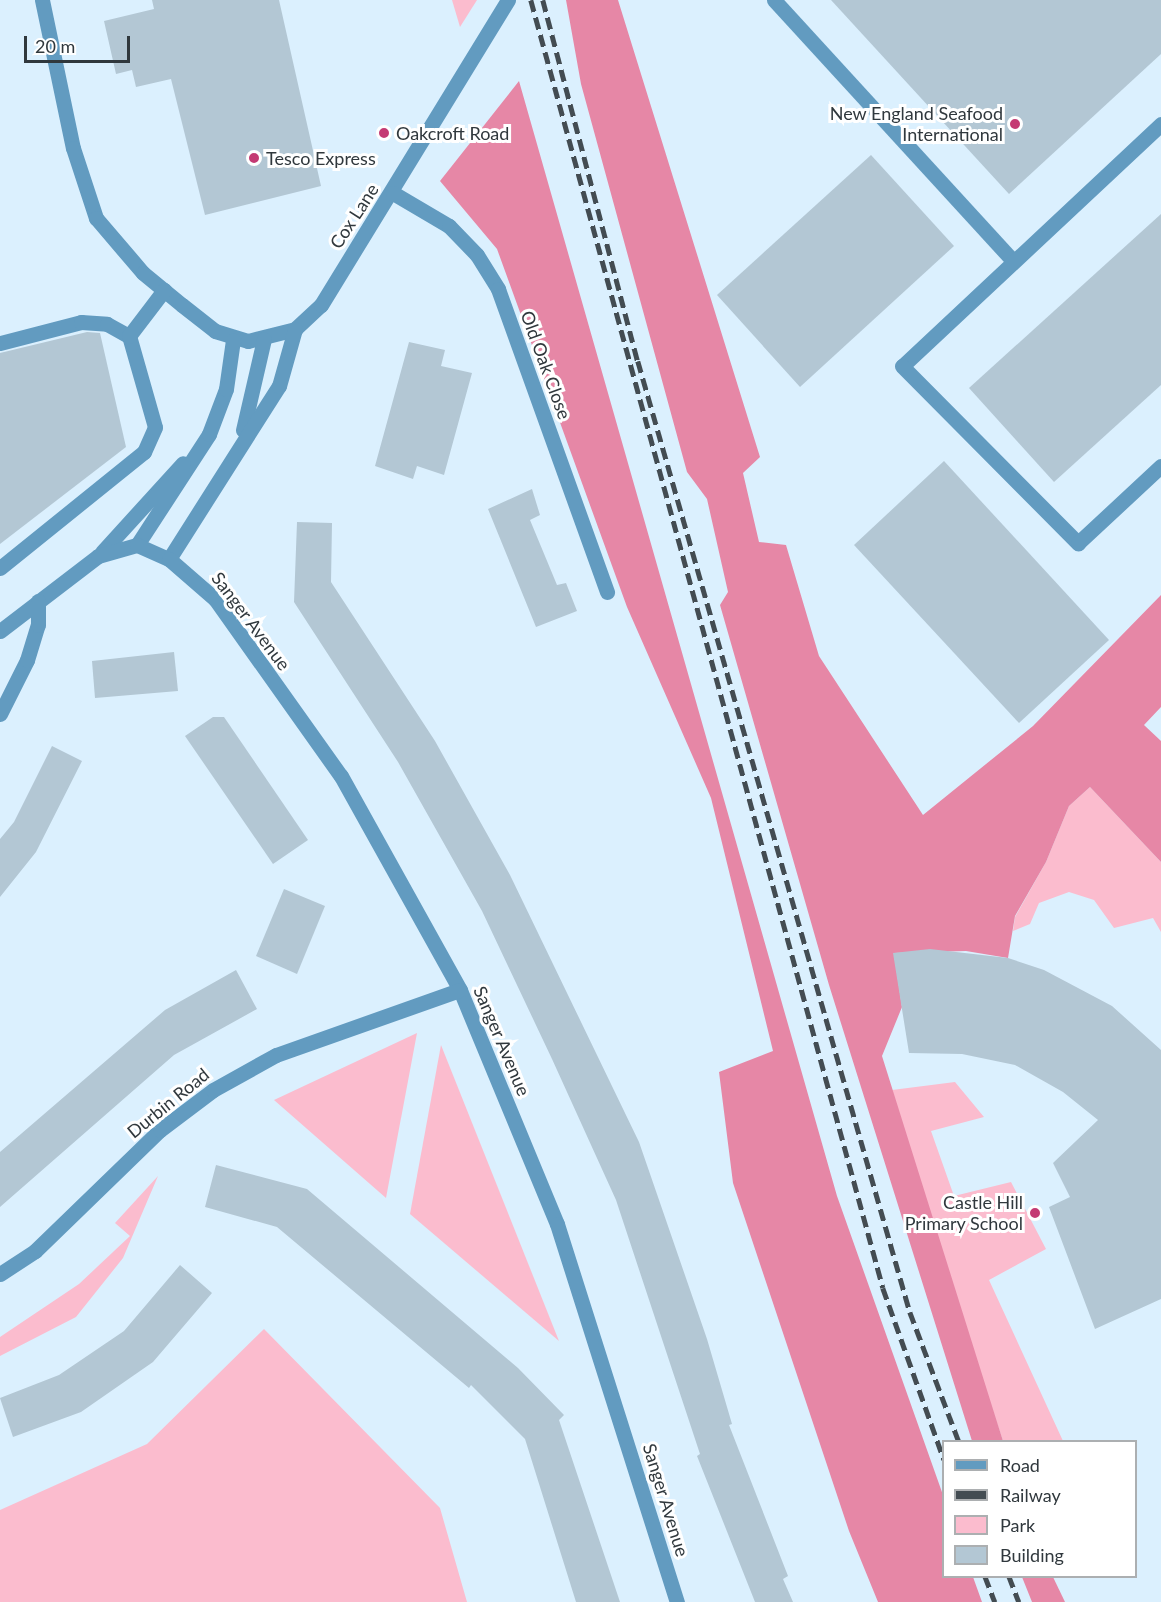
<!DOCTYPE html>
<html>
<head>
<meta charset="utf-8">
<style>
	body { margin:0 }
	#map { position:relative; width:1161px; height:1602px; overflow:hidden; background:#dbf0fe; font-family:Lato,sans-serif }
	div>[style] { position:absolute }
	.green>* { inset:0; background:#fbbcce }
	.forest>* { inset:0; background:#e687a6 }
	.building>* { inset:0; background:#b3c7d4 }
	.minor>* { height:15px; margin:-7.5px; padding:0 7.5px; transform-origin:7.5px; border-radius:7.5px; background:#629bc0 }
	.rail>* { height:4.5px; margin-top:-2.25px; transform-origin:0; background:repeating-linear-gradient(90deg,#434c52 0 12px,transparent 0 18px) }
	.dots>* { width:16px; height:16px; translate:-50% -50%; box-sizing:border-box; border:3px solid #fff; border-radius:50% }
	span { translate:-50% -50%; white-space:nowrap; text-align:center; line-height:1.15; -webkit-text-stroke:6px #fff; paint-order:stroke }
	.poi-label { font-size:18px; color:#30383d }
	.right { translate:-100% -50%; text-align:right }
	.left { translate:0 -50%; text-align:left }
	.street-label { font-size:18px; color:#30383d }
	.legend { position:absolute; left:942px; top:1440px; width:195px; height:138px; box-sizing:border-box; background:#fff; border:2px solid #acafb1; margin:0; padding:8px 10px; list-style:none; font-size:18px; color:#30383d }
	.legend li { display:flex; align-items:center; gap:12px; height:30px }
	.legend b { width:30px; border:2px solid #acafb1 }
	.scale { position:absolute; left:24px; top:36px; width:106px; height:27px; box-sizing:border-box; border:3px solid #30383d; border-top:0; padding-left:8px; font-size:18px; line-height:21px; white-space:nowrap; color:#30383d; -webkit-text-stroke:4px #fff; paint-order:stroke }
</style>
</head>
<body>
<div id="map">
	<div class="green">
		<div style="clip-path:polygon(452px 0,477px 0,460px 27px)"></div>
		<div style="clip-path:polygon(1090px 787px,1161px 862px,1161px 932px,1153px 918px,1114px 928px,1094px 900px,1069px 892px,1039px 903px,1030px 924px,1013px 931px,1015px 917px,1046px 862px,1069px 806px)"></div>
		<div style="clip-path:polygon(417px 1033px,386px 1198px,274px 1100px)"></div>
		<div style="clip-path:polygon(441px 1045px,559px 1341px,410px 1214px)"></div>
		<div style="clip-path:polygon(955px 1082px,984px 1117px,931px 1131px,954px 1196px,1011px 1182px,1046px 1249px,989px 1280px,1063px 1441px,1003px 1441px,945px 1268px,892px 1090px)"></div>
		<div style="clip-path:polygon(158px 1176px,123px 1258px,76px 1317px,0 1356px,0 1337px,79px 1284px,130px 1236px,115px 1223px)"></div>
		<div style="clip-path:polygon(264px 1329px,440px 1508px,467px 1602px,0 1602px,0 1510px,147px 1444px)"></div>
	</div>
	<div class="forest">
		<div style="clip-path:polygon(566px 0,618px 0,760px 457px,743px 473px,759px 542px,786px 545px,819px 656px,923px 815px,1033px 726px,1161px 595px,1161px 707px,1144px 725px,1161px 741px,1161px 862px,1090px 787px,1069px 806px,1046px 862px,1015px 916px,1008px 958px,966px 951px,894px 953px,902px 1007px,882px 1056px,1003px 1441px,972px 1441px,829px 985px,720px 605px,728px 592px,707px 499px,687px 472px,581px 84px)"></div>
		<div style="clip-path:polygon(519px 81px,837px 1196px,943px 1495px,944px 1576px,973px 1577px,982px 1602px,878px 1602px,849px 1531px,733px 1183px,719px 1072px,773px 1051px,711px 798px,627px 607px,497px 249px,440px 181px)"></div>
		<div style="clip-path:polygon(1022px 1577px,1053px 1577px,1065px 1602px,1032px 1602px)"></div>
	</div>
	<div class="building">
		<div style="clip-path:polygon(152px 0,279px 0,321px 186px,205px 215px,171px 79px,136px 87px,132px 70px,116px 74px,104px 21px,154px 9px)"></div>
		<div style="clip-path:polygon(831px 0,1161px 0,1161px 54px,1009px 194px)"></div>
		<div style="clip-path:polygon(871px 155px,954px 246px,800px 387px,717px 295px)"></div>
		<div style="clip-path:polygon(1161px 214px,1161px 385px,1054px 482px,969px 388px)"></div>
		<div style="clip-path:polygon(87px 332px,100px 333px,126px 447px,0 544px,0 353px)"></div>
		<div style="clip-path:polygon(409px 342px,445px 350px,441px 366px,472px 373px,444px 475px,417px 466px,413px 479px,375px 466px)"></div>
		<div style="clip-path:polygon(944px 461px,1109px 640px,1019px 723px,854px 545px)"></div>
		<div style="clip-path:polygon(532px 489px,540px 515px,530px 520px,557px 585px,566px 583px,577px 611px,536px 627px,488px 509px)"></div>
		<div style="clip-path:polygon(297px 522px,332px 523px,331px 582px,435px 741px,510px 875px,639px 1142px,707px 1339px,732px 1424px,729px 1425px,788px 1576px,783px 1579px,793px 1602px,755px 1602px,697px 1456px,700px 1454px,616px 1200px,552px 1059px,482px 911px,398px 762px,294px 602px)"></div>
		<div style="clip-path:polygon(174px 652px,178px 691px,95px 698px,92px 661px)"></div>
		<div style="clip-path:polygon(213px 717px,224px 717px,308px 840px,273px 864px,185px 736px)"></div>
		<div style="clip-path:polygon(52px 746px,82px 761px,36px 852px,0 897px,0 839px,14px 822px)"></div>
		<div style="clip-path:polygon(284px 889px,325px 906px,297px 974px,256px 956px)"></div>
		<div style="clip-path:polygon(930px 949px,1008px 958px,1044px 970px,1112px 1006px,1161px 1050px,1161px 1299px,1095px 1329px,1049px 1207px,1070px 1197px,1053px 1163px,1098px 1120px,1063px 1092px,1015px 1065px,962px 1054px,909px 1053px,893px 953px)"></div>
		<div style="clip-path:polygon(236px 970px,257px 1009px,174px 1055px,0 1207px,0 1152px,165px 1010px)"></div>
		<div style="clip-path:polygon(216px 1165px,307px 1189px,518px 1368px,564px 1415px,559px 1420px,620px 1602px,576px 1602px,525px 1439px,471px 1385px,469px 1388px,277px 1227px,205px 1207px)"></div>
		<div style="clip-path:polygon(180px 1265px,212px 1293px,153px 1362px,81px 1412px,13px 1437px,0 1398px,59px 1375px,124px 1331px)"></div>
	</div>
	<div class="minor">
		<div style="left:42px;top:0;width:151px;rotate:78.2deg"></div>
		<div style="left:73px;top:148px;width:74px;rotate:71.8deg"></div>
		<div style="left:96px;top:218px;width:72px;rotate:49.5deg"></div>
		<div style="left:143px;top:273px;width:50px;rotate:39.4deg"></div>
		<div style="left:182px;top:305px;width:42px;rotate:38.2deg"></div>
		<div style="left:215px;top:331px;width:34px;rotate:17deg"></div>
		<div style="left:248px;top:341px;width:49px;rotate:-14.3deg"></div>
		<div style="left:295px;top:329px;width:35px;rotate:-43deg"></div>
		<div style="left:321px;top:305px;width:358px;rotate:-58.5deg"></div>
		<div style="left:774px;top:0;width:352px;rotate:47.5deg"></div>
		<div style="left:1161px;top:124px;width:354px;rotate:136.9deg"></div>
		<div style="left:902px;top:366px;width:250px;rotate:45.2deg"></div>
		<div style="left:1078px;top:543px;width:113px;rotate:-42.9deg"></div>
		<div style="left:393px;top:193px;width:65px;rotate:30.5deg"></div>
		<div style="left:449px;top:226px;width:40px;rotate:46deg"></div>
		<div style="left:477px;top:255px;width:40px;rotate:58deg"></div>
		<div style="left:498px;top:289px;width:322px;rotate:70.2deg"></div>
		<div style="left:0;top:343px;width:84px;rotate:-14.5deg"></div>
		<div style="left:81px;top:322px;width:26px;rotate:4deg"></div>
		<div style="left:107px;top:324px;width:25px;rotate:29deg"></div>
		<div style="left:243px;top:430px;width:93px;rotate:-77deg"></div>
		<div style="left:137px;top:545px;width:132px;rotate:-57deg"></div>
		<div style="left:209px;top:434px;width:48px;rotate:-69.3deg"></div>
		<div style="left:226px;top:389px;width:49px;rotate:-81.9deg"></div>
		<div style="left:102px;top:552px;width:120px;rotate:-47.7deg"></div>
		<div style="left:169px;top:559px;width:205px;rotate:-57.6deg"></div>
		<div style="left:279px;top:386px;width:59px;rotate:-74.3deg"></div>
		<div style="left:0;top:568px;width:185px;rotate:-38.9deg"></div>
		<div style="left:144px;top:452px;width:27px;rotate:-66deg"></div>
		<div style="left:155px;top:427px;width:95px;rotate:-105.9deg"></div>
		<div style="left:129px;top:336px;width:58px;rotate:-52.7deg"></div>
		<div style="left:0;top:631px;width:123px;rotate:-37.4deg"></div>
		<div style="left:98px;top:556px;width:41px;rotate:-15.8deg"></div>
		<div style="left:137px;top:545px;width:35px;rotate:24deg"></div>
		<div style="left:169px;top:559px;width:61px;rotate:41deg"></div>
		<div style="left:215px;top:599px;width:217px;rotate:54.6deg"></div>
		<div style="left:341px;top:776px;width:245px;rotate:60.9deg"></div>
		<div style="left:460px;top:990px;width:253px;rotate:67.5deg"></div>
		<div style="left:557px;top:1224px;width:397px;rotate:72.4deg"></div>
		<div style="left:0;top:714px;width:60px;rotate:-63.4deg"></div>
		<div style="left:27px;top:660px;width:37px;rotate:-73deg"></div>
		<div style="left:38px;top:625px;width:24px;rotate:-90deg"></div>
		<div style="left:0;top:1274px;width:42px;rotate:-33.3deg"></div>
		<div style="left:35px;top:1251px;width:174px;rotate:-44.1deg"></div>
		<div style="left:160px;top:1130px;width:66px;rotate:-37deg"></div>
		<div style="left:213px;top:1090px;width:72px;rotate:-29.1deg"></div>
		<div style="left:276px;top:1055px;width:195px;rotate:-19.5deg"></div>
	</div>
	<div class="rail">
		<div style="left:531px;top:0;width:1335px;rotate:74.71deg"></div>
		<div style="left:883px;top:1288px;width:182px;rotate:70.4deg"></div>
		<div style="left:543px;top:0;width:373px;rotate:75.3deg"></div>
		<div style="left:638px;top:361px;width:989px;rotate:74.04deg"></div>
		<div style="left:910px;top:1312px;width:139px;rotate:69.3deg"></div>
		<div style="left:985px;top:1576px;width:28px;rotate:69deg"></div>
		<div style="left:1009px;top:1576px;width:28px;rotate:69deg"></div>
	</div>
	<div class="dots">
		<div style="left:1015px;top:124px;background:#c43a73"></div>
		<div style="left:384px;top:133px;background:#c43a73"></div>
		<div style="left:254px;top:158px;background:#c43a73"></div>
		<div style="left:1035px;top:1213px;background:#c43a73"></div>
	</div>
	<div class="poi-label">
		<span class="right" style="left:1003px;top:124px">New England Seafood<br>International</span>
		<span class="left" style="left:396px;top:133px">Oakcroft Road</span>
		<span class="left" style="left:266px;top:158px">Tesco Express</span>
		<span class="right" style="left:1023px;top:1213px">Castle Hill<br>Primary School</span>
	</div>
	<div class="street-label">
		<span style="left:354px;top:216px;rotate:-57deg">Cox Lane</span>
		<span style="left:546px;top:365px;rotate:70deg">Old Oak Close</span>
		<span style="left:251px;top:621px;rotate:53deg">Sanger Avenue</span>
		<span style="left:502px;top:1041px;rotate:67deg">Sanger Avenue</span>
		<span style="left:168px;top:1103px;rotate:-39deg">Durbin Road</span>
		<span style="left:666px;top:1500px;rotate:73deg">Sanger Avenue</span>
	</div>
	<ul class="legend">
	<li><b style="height:8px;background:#629bc0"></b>Road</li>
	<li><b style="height:8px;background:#434c52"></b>Railway</li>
	<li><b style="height:16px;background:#fbbcce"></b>Park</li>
	<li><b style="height:16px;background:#b3c7d4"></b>Building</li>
	</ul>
	<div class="scale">20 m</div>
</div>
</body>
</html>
